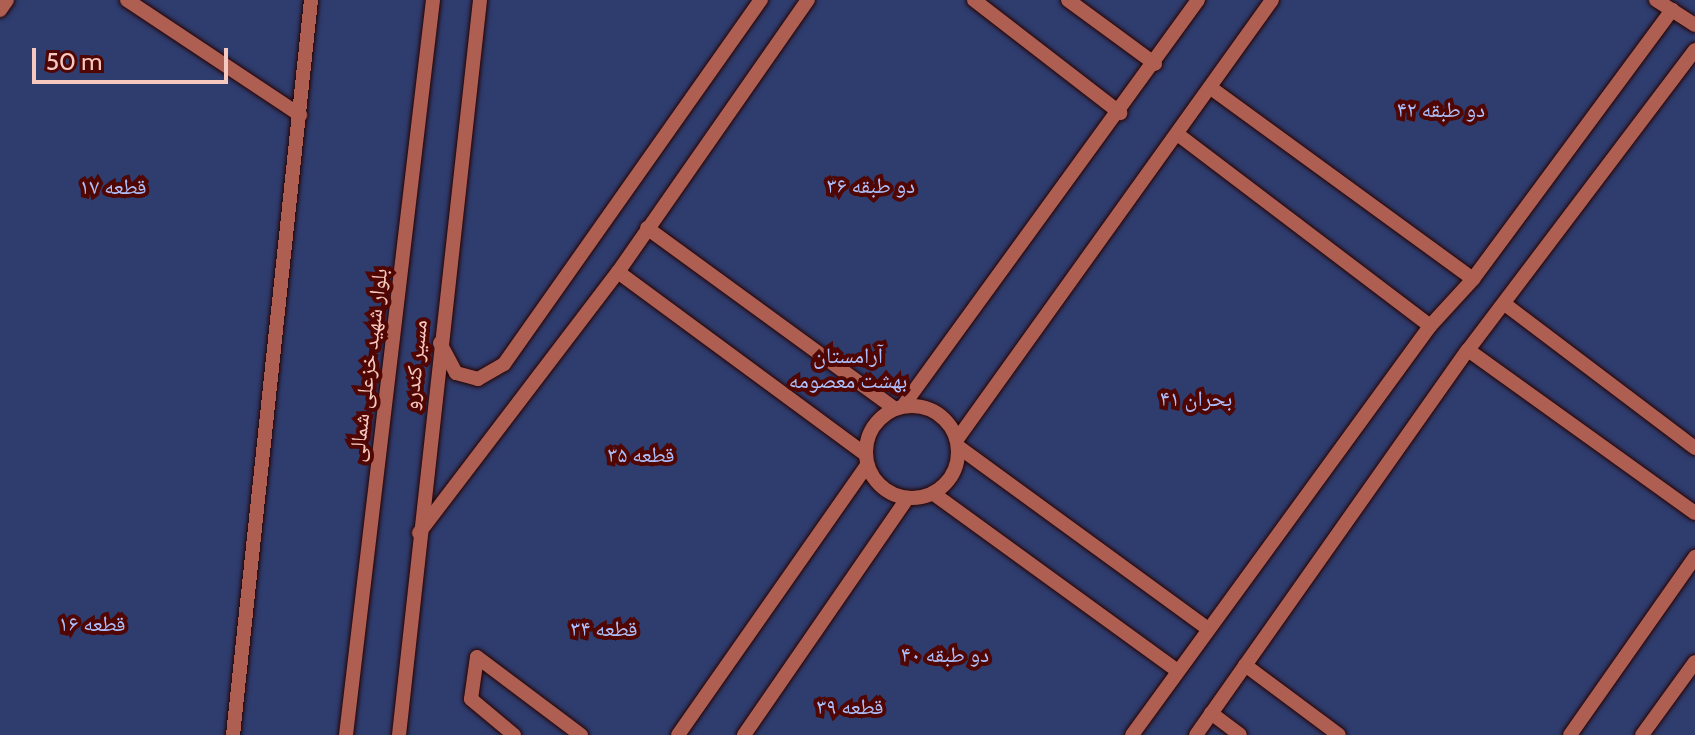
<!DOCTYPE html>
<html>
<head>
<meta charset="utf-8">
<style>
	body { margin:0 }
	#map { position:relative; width:1695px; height:735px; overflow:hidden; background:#500602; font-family:Cabin,"Noto Naskh Arabic",sans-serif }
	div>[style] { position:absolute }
	.green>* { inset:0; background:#2e3c6e }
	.roads { filter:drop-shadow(0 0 2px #260301) drop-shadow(0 0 2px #260301) }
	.service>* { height:14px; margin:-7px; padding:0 7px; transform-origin:7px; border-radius:7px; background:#ae5f52 }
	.service>.ring { margin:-7px; padding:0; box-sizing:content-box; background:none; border:14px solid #ae5f52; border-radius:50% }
	span { translate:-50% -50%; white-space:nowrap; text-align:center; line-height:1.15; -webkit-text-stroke:8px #500602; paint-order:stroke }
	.park-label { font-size:22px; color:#adc0fd }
	.street-label { font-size:22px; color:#f6c9c0 }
	.scale { position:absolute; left:32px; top:48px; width:196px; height:36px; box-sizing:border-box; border:4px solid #f6c9c0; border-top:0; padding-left:10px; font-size:24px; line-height:28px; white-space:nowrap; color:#f6c9c0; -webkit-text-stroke:6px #500602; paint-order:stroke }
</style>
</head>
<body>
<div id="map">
	<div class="green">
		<div style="clip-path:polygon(0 0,1695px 0,1695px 735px,0 735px)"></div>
	</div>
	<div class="roads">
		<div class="service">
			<div style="left:127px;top:0;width:208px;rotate:33.6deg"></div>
			<div style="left:974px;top:0;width:185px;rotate:37.7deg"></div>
			<div style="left:1068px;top:0;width:108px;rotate:36.3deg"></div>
			<div style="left:1656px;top:0;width:46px;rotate:32.7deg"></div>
			<div style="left:0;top:10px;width:12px;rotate:-55deg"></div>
			<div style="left:1211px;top:88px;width:324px;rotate:36.1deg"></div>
			<div style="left:1180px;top:136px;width:314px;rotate:37.2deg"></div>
			<div style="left:647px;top:228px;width:307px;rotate:36.1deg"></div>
			<div style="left:618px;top:272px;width:307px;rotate:36.4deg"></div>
			<div style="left:1506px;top:305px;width:237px;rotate:37.1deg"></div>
			<div style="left:440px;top:343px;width:34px;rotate:62deg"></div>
			<div style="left:456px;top:373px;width:23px;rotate:15deg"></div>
			<div style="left:478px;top:379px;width:30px;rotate:-30deg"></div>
			<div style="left:504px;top:364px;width:446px;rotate:-54.8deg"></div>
			<div style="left:1468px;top:350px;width:279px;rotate:35.7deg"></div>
			<div class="ring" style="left:866px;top:406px;width:78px;height:78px"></div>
			<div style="left:903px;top:406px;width:502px;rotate:-54deg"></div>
			<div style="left:958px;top:438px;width:539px;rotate:-54.36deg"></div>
			<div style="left:960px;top:448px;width:307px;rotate:36.1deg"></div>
			<div style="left:934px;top:494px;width:301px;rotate:36deg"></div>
			<div style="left:419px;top:533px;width:328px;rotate:-52.7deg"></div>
			<div style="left:618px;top:272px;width:332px;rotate:-55.1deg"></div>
			<div style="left:1245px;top:665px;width:117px;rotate:36.7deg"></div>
			<div style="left:1211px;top:713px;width:36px;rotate:37deg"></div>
			<div style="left:233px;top:735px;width:739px;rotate:-83.94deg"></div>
			<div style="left:346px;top:735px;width:740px;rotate:-83.25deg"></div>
			<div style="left:399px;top:735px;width:739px;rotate:-83.71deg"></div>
			<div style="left:514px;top:735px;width:56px;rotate:-140.1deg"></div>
			<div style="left:471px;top:699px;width:42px;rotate:-81.9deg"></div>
			<div style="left:477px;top:657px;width:130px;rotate:36.9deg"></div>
			<div style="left:678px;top:735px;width:330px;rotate:-55deg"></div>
			<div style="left:744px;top:735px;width:287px;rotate:-55.4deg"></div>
			<div style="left:1132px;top:735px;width:506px;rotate:-53.92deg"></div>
			<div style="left:1430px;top:326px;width:64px;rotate:-47.5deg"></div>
			<div style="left:1473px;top:279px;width:335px;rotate:-53.5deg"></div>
			<div style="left:1196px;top:735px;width:471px;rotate:-54.8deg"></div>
			<div style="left:1468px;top:350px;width:376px;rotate:-52.9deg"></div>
			<div style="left:1570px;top:735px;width:218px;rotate:-54.9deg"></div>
			<div style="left:1642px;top:735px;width:90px;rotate:-54deg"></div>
		</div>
	</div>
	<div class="park-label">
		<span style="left:1441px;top:110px">۴۲ دو طبقه</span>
		<span style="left:871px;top:186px">۳۶ دو طبقه</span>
		<span style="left:113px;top:187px">قطعه ۱۷</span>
		<span style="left:848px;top:368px">آرامستان<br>بهشت معصومه</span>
		<span style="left:1196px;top:399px">۴۱ بحران</span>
		<span style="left:641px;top:455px">قطعه ۳۵</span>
		<span style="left:92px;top:624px">قطعه ۱۶</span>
		<span style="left:604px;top:629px">قطعه ۳۴</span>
		<span style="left:945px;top:655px">۴۰ دو طبقه</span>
		<span style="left:850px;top:707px">قطعه ۳۹</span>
	</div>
	<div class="street-label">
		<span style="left:368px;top:365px;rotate:-83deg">بلوار شهید خزعلی شمالی</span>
		<span style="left:415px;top:365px;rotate:-84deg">مسیر کندرو</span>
	</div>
	<div class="scale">50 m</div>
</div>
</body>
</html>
